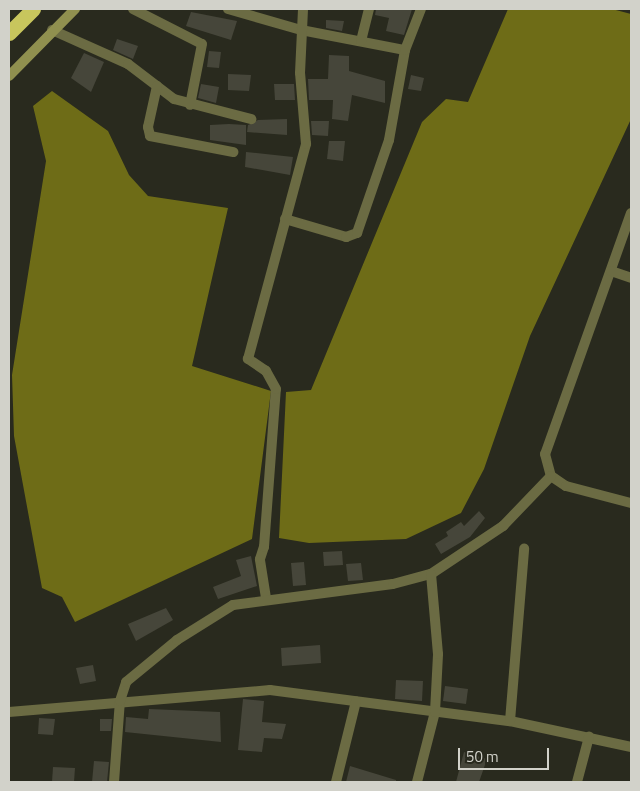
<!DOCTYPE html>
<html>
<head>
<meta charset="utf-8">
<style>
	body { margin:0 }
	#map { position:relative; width:640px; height:791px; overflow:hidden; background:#292a1e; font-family:"Titillium Web",sans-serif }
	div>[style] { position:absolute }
	.water>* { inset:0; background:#6e6c17 }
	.building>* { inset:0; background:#46463a }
	.street>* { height:10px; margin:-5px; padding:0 5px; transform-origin:5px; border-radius:5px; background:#6b6b43 }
	.secondary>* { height:10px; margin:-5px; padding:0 5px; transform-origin:5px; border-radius:5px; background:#90904f }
	.highway>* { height:15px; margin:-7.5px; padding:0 7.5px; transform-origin:7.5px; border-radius:7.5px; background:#c8c65d }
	span { translate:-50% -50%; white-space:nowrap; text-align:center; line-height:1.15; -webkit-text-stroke:5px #292a1e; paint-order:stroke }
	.frame { position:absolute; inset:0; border:10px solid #d2d2ca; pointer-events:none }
	.scale { position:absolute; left:458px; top:748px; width:91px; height:22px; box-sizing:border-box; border:2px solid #d2d2ca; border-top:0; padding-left:6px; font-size:15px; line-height:18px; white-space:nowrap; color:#d2d2ca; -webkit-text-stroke:4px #292a1e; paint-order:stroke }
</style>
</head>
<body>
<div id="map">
	<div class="water">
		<div style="clip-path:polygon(508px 9px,612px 9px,631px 14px,631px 119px,530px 336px,484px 469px,461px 513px,406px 539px,309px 543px,279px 538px,286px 392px,311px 390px,422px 122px,446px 99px,468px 102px)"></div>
		<div style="clip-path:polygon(52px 91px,108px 131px,129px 175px,148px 196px,228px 208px,192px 366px,271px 391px,252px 539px,75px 622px,62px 597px,42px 588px,14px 436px,12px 375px,46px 161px,33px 106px)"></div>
	</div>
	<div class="building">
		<div style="clip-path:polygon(376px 9px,412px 9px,404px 35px,386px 31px,389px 18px,375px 15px)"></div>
		<div style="clip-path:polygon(191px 12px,237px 21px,231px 40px,186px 26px)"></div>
		<div style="clip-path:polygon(326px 20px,344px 21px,342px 31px,326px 28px)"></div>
		<div style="clip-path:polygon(117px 39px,138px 46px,133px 59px,113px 50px)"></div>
		<div style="clip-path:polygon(209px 51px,221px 52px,219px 68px,207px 67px)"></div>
		<div style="clip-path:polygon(84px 53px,104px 62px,91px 92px,71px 78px)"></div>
		<div style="clip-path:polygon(329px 55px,349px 56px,349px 71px,385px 81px,385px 103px,352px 95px,348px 121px,332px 119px,333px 100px,309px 100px,308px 79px,328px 79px)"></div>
		<div style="clip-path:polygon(228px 74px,251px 75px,249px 91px,228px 90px)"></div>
		<div style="clip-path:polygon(411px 75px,424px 78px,421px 91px,408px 89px)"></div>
		<div style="clip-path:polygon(201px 84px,219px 87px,216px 103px,198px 98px)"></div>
		<div style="clip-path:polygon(274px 84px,294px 84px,295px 100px,275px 100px)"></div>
		<div style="clip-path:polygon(287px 119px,287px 135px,247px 132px,248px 125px,258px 120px)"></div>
		<div style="clip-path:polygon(311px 121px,329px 121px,328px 136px,312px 135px)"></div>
		<div style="clip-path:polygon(229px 124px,246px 125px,246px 145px,210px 140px,210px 125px)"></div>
		<div style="clip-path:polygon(329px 141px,345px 141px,343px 161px,327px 159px)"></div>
		<div style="clip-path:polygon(246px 152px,293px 157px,290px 175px,245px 167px)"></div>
		<div style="clip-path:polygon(479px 511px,485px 518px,470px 537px,441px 554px,435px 544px,448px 536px,446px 532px,461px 522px,464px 526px)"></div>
		<div style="clip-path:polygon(342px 551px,343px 565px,324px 566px,323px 552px)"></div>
		<div style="clip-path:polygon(251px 556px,257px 586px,218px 599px,213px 587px,241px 576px,236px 560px)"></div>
		<div style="clip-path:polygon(304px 562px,306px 585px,293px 586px,291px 563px)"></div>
		<div style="clip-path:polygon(361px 563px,363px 580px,348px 581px,346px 564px)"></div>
		<div style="clip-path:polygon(166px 608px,173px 620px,136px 641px,128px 624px)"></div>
		<div style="clip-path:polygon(320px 645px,321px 663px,282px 666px,281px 648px)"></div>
		<div style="clip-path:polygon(93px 665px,96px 681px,80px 684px,76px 668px)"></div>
		<div style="clip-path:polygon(396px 680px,423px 681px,422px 701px,395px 699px)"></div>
		<div style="clip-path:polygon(445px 686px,468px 689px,466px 704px,443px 701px)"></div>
		<div style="clip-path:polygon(243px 699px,264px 701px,262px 722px,286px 724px,282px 739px,264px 738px,262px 752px,238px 750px)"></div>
		<div style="clip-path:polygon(149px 709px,220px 712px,221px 742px,125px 732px,126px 717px,148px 719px)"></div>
		<div style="clip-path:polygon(39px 718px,55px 719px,53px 735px,38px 734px)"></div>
		<div style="clip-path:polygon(100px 719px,112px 719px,111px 731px,100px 731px)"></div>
		<div style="clip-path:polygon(464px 752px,487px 759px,479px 782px,456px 782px)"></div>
		<div style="clip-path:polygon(94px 761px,109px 762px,107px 782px,92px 782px)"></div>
		<div style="clip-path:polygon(350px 766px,396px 780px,396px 782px,346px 782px)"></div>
		<div style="clip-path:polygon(53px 767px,75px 768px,74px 782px,52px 782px)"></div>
	</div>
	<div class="street">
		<div style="left:133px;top:9px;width:77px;rotate:26.9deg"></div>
		<div style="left:202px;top:44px;width:62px;rotate:101.1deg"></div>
		<div style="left:228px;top:9px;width:76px;rotate:16deg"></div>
		<div style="left:301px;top:30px;width:106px;rotate:10.9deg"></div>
		<div style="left:52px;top:30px;width:83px;rotate:24.1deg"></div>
		<div style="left:128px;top:64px;width:58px;rotate:37.3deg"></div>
		<div style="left:174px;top:99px;width:80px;rotate:14.6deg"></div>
		<div style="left:361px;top:41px;width:33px;rotate:-76deg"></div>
		<div style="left:157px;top:86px;width:42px;rotate:102.4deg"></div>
		<div style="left:148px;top:127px;width:9px;rotate:77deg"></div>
		<div style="left:150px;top:136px;width:85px;rotate:10.9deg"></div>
		<div style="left:631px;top:213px;width:256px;rotate:109.6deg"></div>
		<div style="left:545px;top:454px;width:23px;rotate:75deg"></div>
		<div style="left:551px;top:476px;width:18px;rotate:34deg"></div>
		<div style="left:566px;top:486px;width:67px;rotate:14.7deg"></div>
		<div style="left:285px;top:219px;width:64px;rotate:16.4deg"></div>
		<div style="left:346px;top:237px;width:12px;rotate:-20deg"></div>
		<div style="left:357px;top:233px;width:98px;rotate:-71deg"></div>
		<div style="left:389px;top:140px;width:91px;rotate:-79.9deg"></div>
		<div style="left:405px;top:50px;width:44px;rotate:-68.7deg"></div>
		<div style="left:611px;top:271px;width:21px;rotate:19deg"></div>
		<div style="left:266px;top:598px;width:39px;rotate:-99deg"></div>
		<div style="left:260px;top:559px;width:13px;rotate:-72deg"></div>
		<div style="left:264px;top:547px;width:158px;rotate:-85.7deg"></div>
		<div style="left:276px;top:389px;width:21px;rotate:-119deg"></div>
		<div style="left:266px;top:371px;width:22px;rotate:-146deg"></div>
		<div style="left:248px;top:359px;width:223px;rotate:-74.9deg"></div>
		<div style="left:306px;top:144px;width:71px;rotate:-94.8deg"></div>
		<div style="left:300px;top:73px;width:64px;rotate:-87.3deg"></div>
		<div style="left:9px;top:712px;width:262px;rotate:-4.8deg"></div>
		<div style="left:270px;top:690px;width:242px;rotate:7.4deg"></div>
		<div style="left:510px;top:721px;width:124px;rotate:12.1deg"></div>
		<div style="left:510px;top:721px;width:173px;rotate:-85.3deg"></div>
		<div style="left:114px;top:782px;width:81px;rotate:-85.8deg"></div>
		<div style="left:120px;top:701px;width:20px;rotate:-72deg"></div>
		<div style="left:126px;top:682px;width:66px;rotate:-39.5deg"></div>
		<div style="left:177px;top:640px;width:66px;rotate:-32deg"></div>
		<div style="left:233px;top:605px;width:161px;rotate:-7.5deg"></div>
		<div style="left:393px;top:584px;width:39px;rotate:-15deg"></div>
		<div style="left:431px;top:574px;width:87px;rotate:-33.7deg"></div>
		<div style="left:503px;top:526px;width:69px;rotate:-46.2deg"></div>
		<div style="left:336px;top:782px;width:83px;rotate:-76.1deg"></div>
		<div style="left:417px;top:782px;width:72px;rotate:-75.6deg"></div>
		<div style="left:435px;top:712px;width:58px;rotate:-87deg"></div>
		<div style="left:438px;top:654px;width:80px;rotate:-95deg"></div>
		<div style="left:577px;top:782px;width:47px;rotate:-75.1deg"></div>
	</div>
	<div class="secondary">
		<div style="left:9px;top:76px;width:94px;rotate:-45.4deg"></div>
	</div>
	<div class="highway">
		<div style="left:9px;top:33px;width:34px;rotate:-45deg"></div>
	</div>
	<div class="frame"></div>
	<div class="scale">50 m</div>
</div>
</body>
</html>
